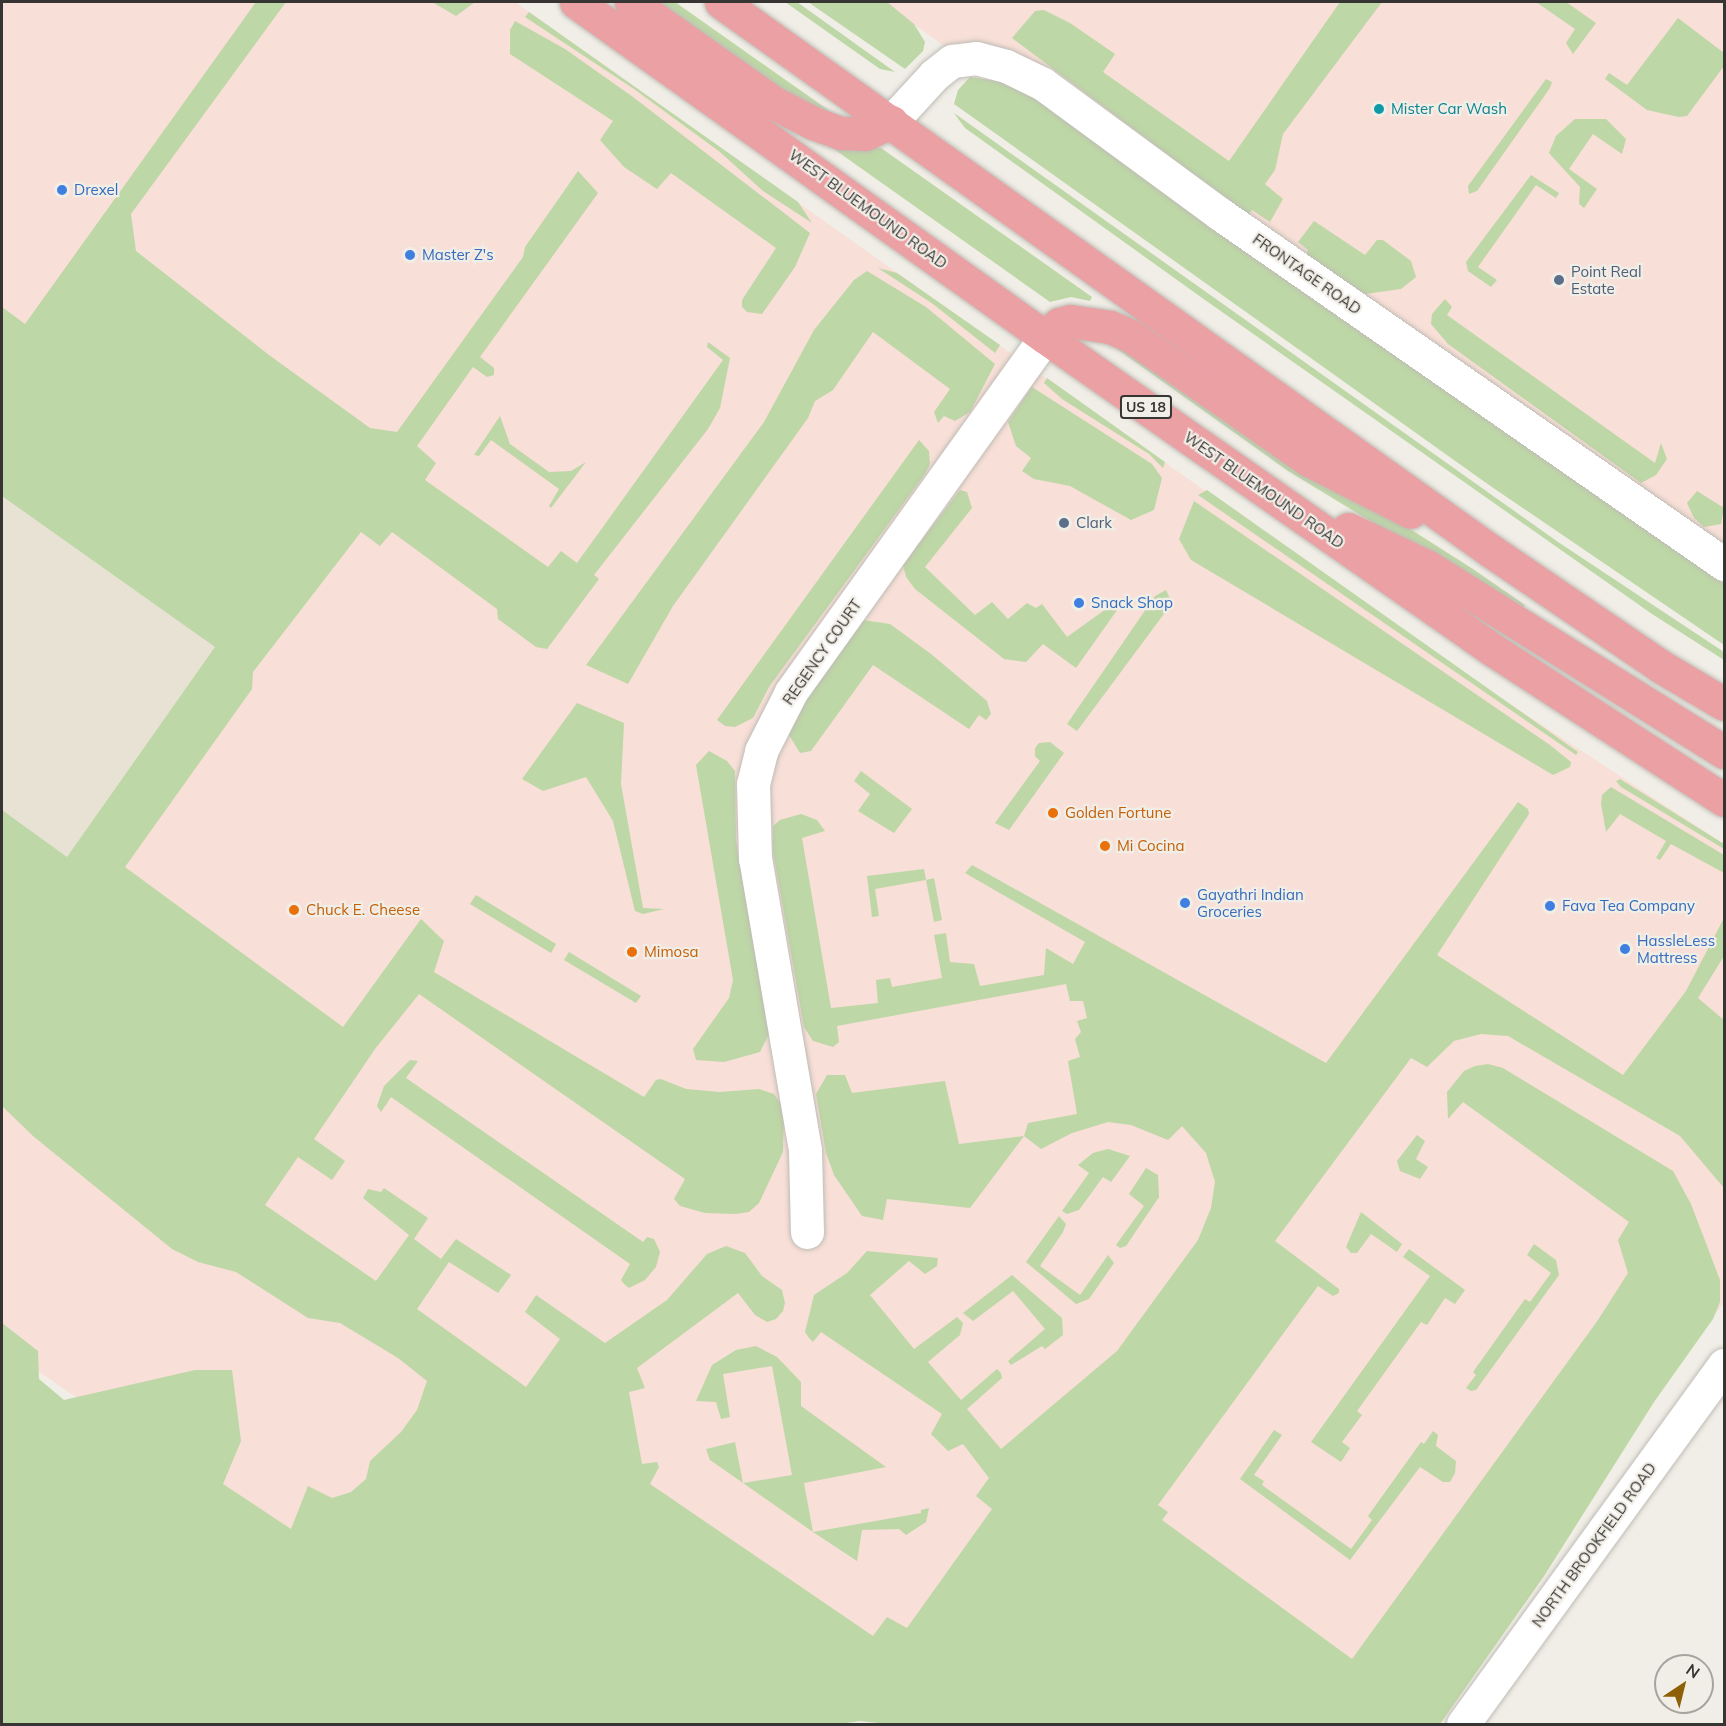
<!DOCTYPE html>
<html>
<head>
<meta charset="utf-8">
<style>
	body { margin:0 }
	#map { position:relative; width:1726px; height:1726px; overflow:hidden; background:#f1eee7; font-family:Mulish,sans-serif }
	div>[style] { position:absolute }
	.commercial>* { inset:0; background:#f8dfd7 }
	.built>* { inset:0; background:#e8e2d5 }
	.green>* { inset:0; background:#bed7a6 }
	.roads { filter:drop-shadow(0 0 2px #bebcb5) drop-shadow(0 0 2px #bebcb5) }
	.minor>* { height:33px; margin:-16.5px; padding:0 16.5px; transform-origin:16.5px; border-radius:16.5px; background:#fff }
	.major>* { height:33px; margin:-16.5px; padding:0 16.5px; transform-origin:16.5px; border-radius:16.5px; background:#eba0a3 }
	.dots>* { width:16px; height:16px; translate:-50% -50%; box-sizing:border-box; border:3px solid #f1eee7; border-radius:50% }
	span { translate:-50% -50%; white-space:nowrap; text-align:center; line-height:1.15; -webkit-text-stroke:4.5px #f1eee7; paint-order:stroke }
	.shield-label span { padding:2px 4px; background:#f1eee7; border:2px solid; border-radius:4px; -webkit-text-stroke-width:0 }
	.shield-label { font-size:14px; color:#373533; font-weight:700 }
	.culture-label { font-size:15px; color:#0d838f }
	.left { translate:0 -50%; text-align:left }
	.shop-label { font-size:15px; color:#366cbe }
	.street-label { font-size:15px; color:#373533 }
	.service-label { font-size:15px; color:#4e5e75 }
	.food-label { font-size:15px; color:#c56008 }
	.frame { position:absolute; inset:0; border:3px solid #373533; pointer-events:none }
	.north { position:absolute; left:1654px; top:1654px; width:60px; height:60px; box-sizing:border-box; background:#f1eee7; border:2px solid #a7a49f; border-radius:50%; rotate:35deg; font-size:16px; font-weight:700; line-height:24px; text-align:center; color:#373533 }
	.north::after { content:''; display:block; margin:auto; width:21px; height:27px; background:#8d5f06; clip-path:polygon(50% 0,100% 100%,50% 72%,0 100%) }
</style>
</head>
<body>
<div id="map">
	<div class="commercial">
		<div style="clip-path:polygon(2px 2px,515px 2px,1455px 668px,1724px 844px,1724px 1302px,1654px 1402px,1544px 1576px,1440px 1724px,890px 1675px,477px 1675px,2px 1346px)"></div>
		<div style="clip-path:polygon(883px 2px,1724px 2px,1724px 598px,1370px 352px)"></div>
	</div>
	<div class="built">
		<div style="clip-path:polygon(2px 419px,268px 607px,2px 1060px)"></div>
	</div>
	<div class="green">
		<div style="clip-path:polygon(256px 2px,286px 2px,131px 214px,136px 251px,269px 355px,370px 428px,397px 432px,523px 257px,525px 247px,578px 171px,598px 193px,480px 357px,494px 368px,494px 375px,487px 377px,473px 367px,417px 446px,436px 463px,425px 480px,548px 567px,561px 551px,577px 563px,723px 360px,707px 347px,708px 342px,730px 358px,720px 408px,708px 429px,594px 575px,599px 579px,547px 649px,536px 647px,498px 619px,497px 609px,392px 532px,380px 546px,361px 532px,253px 672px,252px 689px,125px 867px,343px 1027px,421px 919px,444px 941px,434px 972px,644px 1097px,656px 1080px,661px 1079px,686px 1089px,720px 1092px,759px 1089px,774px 1094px,784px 1109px,783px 1152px,759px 1203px,749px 1212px,736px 1214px,705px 1213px,680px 1206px,674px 1199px,685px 1179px,419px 994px,375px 1049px,314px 1139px,345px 1161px,332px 1180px,298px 1157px,265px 1205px,376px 1281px,409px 1235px,363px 1198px,368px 1189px,381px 1192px,384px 1188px,428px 1218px,414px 1239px,441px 1259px,456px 1239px,511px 1275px,498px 1293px,449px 1262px,417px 1309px,526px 1387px,560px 1339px,525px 1312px,536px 1295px,605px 1343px,667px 1300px,707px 1254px,726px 1246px,745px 1253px,762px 1276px,782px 1290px,785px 1303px,783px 1311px,776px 1319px,767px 1322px,755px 1315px,738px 1293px,637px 1368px,645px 1388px,629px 1392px,642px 1464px,657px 1462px,659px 1467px,650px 1484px,873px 1636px,887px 1617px,907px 1628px,992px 1509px,976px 1496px,989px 1478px,963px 1444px,948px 1451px,931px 1434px,942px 1414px,821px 1332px,813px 1342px,809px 1338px,805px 1332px,814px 1295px,847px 1273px,867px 1251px,938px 1258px,937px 1266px,925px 1274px,909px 1261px,870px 1295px,914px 1349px,957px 1317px,963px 1323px,960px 1335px,928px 1362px,961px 1400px,997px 1369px,1001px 1373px,1002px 1378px,967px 1409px,1001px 1449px,1117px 1351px,1198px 1240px,1211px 1208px,1215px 1182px,1206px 1153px,1182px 1126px,1168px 1140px,1131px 1125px,1108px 1122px,1072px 1133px,1041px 1149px,1024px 1136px,970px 1208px,887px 1199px,883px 1220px,862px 1216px,834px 1175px,826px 1153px,816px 1094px,827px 1075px,845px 1075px,852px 1093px,945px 1081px,959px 1144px,1024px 1136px,1028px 1123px,1077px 1114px,1068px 1061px,1080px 1057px,1075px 1039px,1081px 1032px,1077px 1021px,1087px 1018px,1083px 1001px,1070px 1001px,1066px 984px,837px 1026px,839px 1042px,833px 1047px,813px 1041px,804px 1027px,773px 851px,773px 826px,780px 820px,801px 814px,817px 820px,825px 831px,802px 838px,831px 1008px,878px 1003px,876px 980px,890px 978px,892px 987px,942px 978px,934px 935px,946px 933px,950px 962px,974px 964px,980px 986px,1044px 975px,1046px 948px,1073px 964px,1085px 942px,965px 873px,972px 865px,1326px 1063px,1518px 802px,1528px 809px,1529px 814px,1437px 955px,1623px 1075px,1686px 991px,1724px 918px,1724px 956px,1698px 998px,1724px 1020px,1724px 1188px,1680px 1136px,1508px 1036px,1481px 1034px,1454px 1041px,1427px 1067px,1411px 1058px,1275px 1241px,1339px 1289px,1339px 1293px,1333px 1296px,1318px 1286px,1158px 1505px,1168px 1512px,1162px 1520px,1352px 1659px,1598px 1320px,1628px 1273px,1618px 1240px,1629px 1222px,1463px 1102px,1448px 1119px,1447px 1092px,1464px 1071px,1475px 1066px,1488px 1064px,1503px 1068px,1673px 1171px,1691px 1204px,1720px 1280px,1720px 1302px,1713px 1319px,1654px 1402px,1544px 1576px,1440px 1724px,888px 1724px,860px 1721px,839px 1724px,2px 1724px,2px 1323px,38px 1351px,39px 1379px,64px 1400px,195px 1370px,232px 1370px,241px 1441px,223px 1484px,291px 1529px,308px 1486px,332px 1498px,351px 1492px,366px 1479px,370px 1461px,401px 1432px,417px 1410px,427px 1381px,398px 1358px,340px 1323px,308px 1318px,236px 1272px,198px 1262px,172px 1249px,33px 1136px,2px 1106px,2px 810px,67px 857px,215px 647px,2px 496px,2px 307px,25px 324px)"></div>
		<div style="clip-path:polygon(432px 2px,475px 2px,456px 16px)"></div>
		<div style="clip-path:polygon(650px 2px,675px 2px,834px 114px,812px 112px)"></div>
		<div style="clip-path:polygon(785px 2px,797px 2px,895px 72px,880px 69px)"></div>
		<div style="clip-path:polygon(808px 2px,887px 2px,914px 24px,925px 42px,923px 51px,905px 69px)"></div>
		<div style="clip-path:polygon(1340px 2px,1382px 2px,1283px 134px,1275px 170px,1265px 184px,1283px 199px,1270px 222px,1252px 210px,1248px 215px,1012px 38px,1035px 11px,1044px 10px,1070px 23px,1115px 54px,1103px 72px,1229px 161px)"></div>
		<div style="clip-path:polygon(1536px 2px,1566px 2px,1596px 23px,1573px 54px,1566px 43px,1575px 29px)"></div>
		<div style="clip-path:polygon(529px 12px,798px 202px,812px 223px,763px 191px,720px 152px,634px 89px,525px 17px)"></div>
		<div style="clip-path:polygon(1678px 18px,1724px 53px,1724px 66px,1687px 116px,1679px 117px,1647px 110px,1605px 79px,1609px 73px,1627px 85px)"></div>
		<div style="clip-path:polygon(515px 21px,565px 49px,633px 97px,810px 233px,795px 267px,762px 314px,747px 312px,742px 307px,742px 300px,776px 248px,671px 173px,657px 189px,624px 167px,600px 140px,613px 121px,510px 54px,510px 30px)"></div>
		<div style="clip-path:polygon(970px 77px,1009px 83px,1030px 94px,1218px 233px,1724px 584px,1724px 645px,1489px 485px,954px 104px,958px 90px)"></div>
		<div style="clip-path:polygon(1546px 79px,1552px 82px,1550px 88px,1477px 191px,1469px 194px,1468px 186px)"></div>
		<div style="clip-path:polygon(954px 113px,1558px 542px,1724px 652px,1724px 660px,1652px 614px,1205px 300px,965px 128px)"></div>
		<div style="clip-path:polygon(1575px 119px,1606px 119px,1626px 139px,1622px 154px,1593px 134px,1569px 169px,1597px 189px,1584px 208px,1579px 204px,1580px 187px,1549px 153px,1556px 136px)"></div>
		<div style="clip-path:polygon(833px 144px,881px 148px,1092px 297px,1090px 301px,1071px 297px,1050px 302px,831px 147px)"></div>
		<div style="clip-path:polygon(1531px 175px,1559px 193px,1556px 198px,1536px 185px,1478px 267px,1497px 280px,1491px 287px,1468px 271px,1466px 262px)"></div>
		<div style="clip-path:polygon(1314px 221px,1365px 255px,1377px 240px,1383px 240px,1411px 261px,1416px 277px,1401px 289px,1365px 294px,1306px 256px,1308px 250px,1298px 242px)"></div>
		<div style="clip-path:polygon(878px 268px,897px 273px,1000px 345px,995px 353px,933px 304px)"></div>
		<div style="clip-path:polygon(867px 271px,926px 307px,995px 364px,970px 412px,955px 421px,944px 416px,938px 423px,934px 412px,950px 389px,873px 332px,833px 390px,815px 401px,808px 418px,673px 606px,628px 684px,586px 665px,764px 422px,814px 330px,854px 280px)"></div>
		<div style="clip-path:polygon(1445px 299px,1452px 307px,1447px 315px,1655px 463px,1661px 443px,1667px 459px,1656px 475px,1641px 483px,1448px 344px,1431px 324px,1432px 314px)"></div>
		<div style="clip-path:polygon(1102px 333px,1473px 569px,1525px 605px,1520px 612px,1288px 471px,1099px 336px)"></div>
		<div style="clip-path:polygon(1047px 378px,1165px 462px,1163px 468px,1149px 454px,1062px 399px,1044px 383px)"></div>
		<div style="clip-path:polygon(1032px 387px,1152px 464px,1162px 478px,1154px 510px,1131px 520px,1070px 486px,1034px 479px,1022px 471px,1031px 458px,1016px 446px,1008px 422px)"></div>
		<div style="clip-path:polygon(500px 416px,510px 444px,549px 472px,571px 471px,586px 462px,551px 508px,549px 506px,559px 489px,491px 440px,479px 456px,474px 455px)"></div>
		<div style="clip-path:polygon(919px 440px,929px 451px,930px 464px,925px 474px,769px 687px,753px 718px,735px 727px,725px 726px,717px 720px)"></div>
		<div style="clip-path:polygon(960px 490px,967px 492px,972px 508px,925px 567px,975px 615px,992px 602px,1008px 619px,1027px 603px,1036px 608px,1042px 604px,1067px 637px,1117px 601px,1120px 606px,1076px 668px,1043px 644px,1026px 662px,1004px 659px,915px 589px,906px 577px,903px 565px)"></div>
		<div style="clip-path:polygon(1207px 490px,1578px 752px,1576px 755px,1198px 495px)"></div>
		<div style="clip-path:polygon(1697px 491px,1724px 508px,1721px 524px,1704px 527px,1694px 518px,1687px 503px)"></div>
		<div style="clip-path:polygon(1194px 501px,1550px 745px,1571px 762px,1570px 767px,1553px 775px,1191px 560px,1179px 539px)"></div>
		<div style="clip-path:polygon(1166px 590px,1172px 603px,1077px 731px,1067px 724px,1155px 596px)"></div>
		<div style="clip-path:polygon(863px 620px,890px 624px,931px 654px,987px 701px,991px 714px,986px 720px,979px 715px,969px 729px,873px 665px,811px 751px,800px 753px,789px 735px,790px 722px)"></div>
		<div style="clip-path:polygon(577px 703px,624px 723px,621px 784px,643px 908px,664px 909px,643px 914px,635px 911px,613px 821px,586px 777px,543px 791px,522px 779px)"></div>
		<div style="clip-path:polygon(1050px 742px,1064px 753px,1009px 830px,995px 823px,1040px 761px,1035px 756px,1035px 748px,1039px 743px)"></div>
		<div style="clip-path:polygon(709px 751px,727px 761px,735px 771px,736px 841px,769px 1034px,760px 1052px,724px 1062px,696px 1060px,693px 1049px,729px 998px,733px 980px,696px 765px)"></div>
		<div style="clip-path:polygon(861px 771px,912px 809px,894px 833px,858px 811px,870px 794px,854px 781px)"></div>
		<div style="clip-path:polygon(1620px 779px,1724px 844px,1724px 849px,1621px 787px,1616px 781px)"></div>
		<div style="clip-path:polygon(1611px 787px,1724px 855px,1724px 873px,1671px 844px,1660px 860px,1656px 858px,1666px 841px,1620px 814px,1606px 832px,1601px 804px,1602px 795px)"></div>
		<div style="clip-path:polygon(924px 869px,926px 880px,934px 878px,942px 920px,934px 922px,926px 880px,875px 889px,879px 916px,872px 917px,867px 876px)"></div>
		<div style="clip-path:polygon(476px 895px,556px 944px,551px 953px,470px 904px)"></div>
		<div style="clip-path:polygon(569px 952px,641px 996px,636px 1003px,564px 960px)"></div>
		<div style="clip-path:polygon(410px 1060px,418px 1061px,406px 1078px,643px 1242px,647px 1237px,654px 1239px,660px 1252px,656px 1267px,645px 1280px,629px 1288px,624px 1284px,621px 1280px,630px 1264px,391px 1097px,381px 1112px,377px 1106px,384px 1086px)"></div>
		<div style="clip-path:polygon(1417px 1135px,1425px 1141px,1416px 1159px,1428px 1167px,1420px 1179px,1400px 1171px,1397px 1161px)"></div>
		<div style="clip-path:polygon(1108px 1149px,1130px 1156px,1111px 1182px,1103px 1177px,1079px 1210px,1067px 1214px,1062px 1211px,1089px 1173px,1078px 1165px,1093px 1153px)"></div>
		<div style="clip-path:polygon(1146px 1168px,1158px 1175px,1159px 1197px,1126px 1246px,1120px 1248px,1116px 1245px,1144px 1206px,1129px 1194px)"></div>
		<div style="clip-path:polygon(1361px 1212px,1402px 1244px,1397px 1252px,1371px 1234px,1357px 1253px,1351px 1253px,1346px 1247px)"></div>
		<div style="clip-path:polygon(1059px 1216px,1066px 1224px,1063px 1232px,1040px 1266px,1080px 1295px,1108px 1255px,1114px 1263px,1089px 1299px,1076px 1304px,1026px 1262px)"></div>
		<div style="clip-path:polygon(1534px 1244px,1556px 1260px,1559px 1275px,1476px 1390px,1471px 1391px,1466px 1388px,1476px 1375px,1473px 1372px,1525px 1299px,1530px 1302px,1551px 1273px,1527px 1255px)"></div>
		<div style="clip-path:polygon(1409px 1249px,1465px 1290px,1455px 1304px,1445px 1298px,1427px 1325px,1421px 1322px,1357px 1411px,1362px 1415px,1342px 1442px,1350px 1448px,1341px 1462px,1311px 1442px,1430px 1276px,1403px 1257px)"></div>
		<div style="clip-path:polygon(1012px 1275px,1062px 1318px,1063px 1335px,1045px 1349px,1042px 1346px,1011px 1365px,1008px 1361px,1045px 1329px,1013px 1291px,973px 1321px,963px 1313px)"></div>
		<div style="clip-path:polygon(756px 1346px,777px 1357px,801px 1382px,801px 1406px,886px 1467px,804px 1483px,813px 1532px,921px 1513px,921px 1510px,929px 1508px,926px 1522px,906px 1535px,899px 1529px,862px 1530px,857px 1561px,813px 1532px,743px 1483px,710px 1460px,706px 1449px,735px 1442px,743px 1483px,792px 1475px,772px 1366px,723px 1374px,730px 1417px,721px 1419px,716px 1402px,696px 1401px,712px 1365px,736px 1350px)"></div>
		<div style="clip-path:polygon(1274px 1430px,1282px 1435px,1254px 1475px,1264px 1481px,1262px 1485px,1351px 1549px,1372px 1520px,1368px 1516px,1421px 1442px,1424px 1444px,1433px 1431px,1438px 1435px,1436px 1446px,1456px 1461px,1455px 1473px,1450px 1482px,1443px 1482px,1420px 1467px,1350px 1560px,1240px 1479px)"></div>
	</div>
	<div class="roads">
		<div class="minor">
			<div style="left:891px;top:122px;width:64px;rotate:-47.5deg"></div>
			<div style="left:934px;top:75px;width:23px;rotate:-38deg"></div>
			<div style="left:952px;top:61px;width:24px;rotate:-7deg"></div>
			<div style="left:976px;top:58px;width:31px;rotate:15deg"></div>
			<div style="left:1006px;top:66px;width:41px;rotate:25.9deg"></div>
			<div style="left:1043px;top:84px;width:220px;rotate:36.3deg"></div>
			<div style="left:1220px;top:214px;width:614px;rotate:34.78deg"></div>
			<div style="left:807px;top:1232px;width:82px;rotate:-91.4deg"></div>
			<div style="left:805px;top:1150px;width:295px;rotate:-99.7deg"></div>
			<div style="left:755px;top:859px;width:75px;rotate:-91.5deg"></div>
			<div style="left:753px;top:784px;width:34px;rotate:-76deg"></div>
			<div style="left:761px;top:751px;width:66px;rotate:-63deg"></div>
			<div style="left:791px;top:692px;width:437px;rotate:-54.4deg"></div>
			<div style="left:1463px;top:1724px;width:444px;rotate:-54deg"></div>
		</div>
		<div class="major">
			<div style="left:576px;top:2px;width:576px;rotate:35.54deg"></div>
			<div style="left:1045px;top:337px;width:547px;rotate:34.94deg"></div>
			<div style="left:1493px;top:650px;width:275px;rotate:33deg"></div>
			<div style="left:631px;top:2px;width:175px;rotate:35.2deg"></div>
			<div style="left:774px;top:103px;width:44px;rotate:27.1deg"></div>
			<div style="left:813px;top:123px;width:30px;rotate:20deg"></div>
			<div style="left:841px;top:133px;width:24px;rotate:2deg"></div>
			<div style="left:865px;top:134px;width:29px;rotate:-25deg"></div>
			<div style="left:721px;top:2px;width:946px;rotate:35.49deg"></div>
			<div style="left:1491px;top:551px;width:204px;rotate:34.2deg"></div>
			<div style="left:1660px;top:666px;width:74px;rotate:30.7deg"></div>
			<div style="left:1045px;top:337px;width:19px;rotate:-43deg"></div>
			<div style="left:1059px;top:324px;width:11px;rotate:-15deg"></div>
			<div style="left:1070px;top:321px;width:40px;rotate:8.5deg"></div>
			<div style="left:1110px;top:327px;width:23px;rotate:23deg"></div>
			<div style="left:1131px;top:336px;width:217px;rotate:34.9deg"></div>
			<div style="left:1309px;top:460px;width:114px;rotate:27deg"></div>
			<div style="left:1348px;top:529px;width:89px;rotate:25.4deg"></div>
			<div style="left:1428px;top:567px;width:349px;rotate:32deg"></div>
		</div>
	</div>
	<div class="dots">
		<div style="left:1379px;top:109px;background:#0f9aa8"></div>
		<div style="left:62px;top:190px;background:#3f7fe0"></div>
		<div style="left:410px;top:255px;background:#3f7fe0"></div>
		<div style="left:1559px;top:280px;background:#5c6f8a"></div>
		<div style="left:1064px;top:523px;background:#5c6f8a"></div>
		<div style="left:1079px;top:603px;background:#3f7fe0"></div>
		<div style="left:1053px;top:813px;background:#e8710a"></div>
		<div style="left:1105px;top:846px;background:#e8710a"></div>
		<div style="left:1185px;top:903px;background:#3f7fe0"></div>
		<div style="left:1550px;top:906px;background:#3f7fe0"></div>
		<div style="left:294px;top:910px;background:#e8710a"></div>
		<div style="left:1625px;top:949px;background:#3f7fe0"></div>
		<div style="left:632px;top:952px;background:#e8710a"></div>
	</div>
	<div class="shield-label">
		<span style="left:1146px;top:407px">US 18</span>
	</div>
	<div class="culture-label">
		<span class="left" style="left:1391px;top:109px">Mister Car Wash</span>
	</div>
	<div class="shop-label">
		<span class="left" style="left:74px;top:190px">Drexel</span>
		<span class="left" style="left:422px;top:255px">Master Z's</span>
		<span class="left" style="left:1091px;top:603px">Snack Shop</span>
		<span class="left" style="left:1197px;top:903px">Gayathri Indian<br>Groceries</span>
		<span class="left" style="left:1562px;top:906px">Fava Tea Company</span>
		<span class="left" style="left:1637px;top:949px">HassleLess<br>Mattress</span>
	</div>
	<div class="street-label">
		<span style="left:868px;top:209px;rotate:36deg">WEST BLUEMOUND ROAD</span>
		<span style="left:1307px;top:274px;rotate:35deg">FRONTAGE ROAD</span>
		<span style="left:1264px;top:490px;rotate:35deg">WEST BLUEMOUND ROAD</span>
		<span style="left:822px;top:652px;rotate:-55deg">REGENCY COURT</span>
		<span style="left:1594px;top:1545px;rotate:-54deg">NORTH BROOKFIELD ROAD</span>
	</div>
	<div class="service-label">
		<span class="left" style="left:1571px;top:280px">Point Real<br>Estate</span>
		<span class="left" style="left:1076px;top:523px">Clark</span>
	</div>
	<div class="food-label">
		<span class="left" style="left:1065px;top:813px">Golden Fortune</span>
		<span class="left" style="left:1117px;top:846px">Mi Cocina</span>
		<span class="left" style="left:306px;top:910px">Chuck E. Cheese</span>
		<span class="left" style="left:644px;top:952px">Mimosa</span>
	</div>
	<div class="frame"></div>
	<div class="north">N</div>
</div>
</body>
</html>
